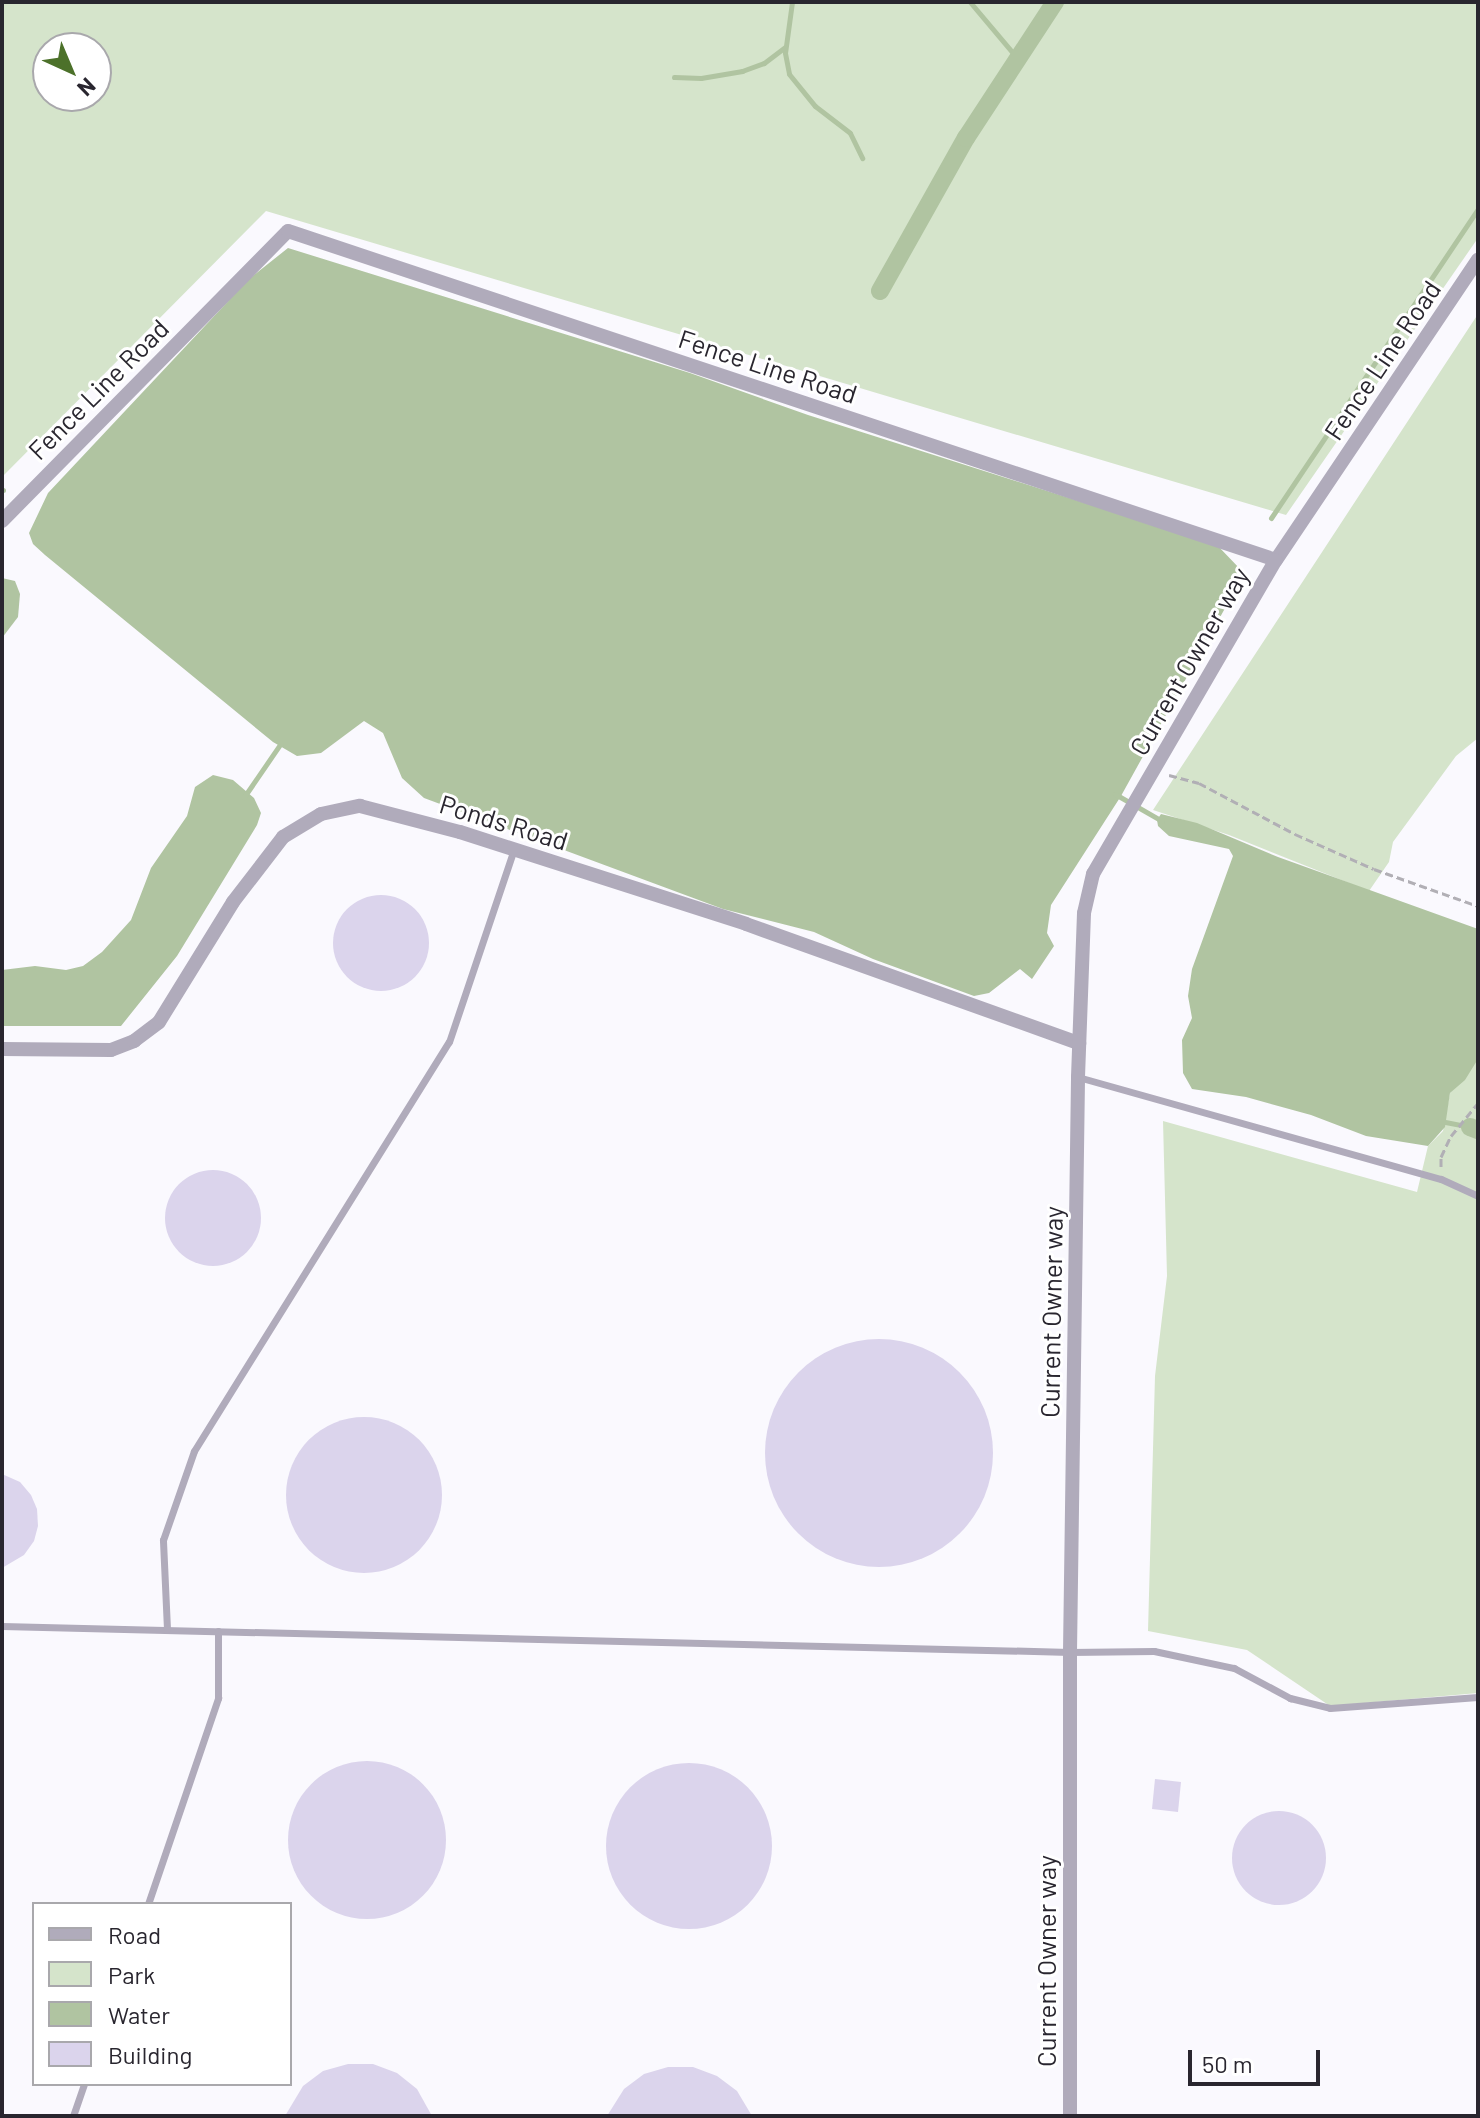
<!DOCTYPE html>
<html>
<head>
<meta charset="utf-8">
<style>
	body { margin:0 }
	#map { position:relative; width:1480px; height:2118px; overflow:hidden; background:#faf9fe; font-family:Barlow,sans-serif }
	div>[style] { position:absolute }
	.green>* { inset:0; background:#d5e4cb }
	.water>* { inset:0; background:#b0c4a1 }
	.stream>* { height:5px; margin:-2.5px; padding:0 2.5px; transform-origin:2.5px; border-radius:2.5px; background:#b0c4a1 }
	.canal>* { height:18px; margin:-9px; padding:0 9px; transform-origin:9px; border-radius:9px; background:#b0c4a1 }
	.building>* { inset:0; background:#dbd4ec }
	.round { border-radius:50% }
	.path>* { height:3px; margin-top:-1.5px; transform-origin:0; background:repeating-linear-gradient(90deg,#b1afb5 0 8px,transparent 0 12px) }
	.service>* { height:7px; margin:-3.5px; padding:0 3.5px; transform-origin:3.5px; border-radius:3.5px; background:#b0abbb }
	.minor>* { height:14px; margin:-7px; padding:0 7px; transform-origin:7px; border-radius:7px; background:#b0abbb }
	span { translate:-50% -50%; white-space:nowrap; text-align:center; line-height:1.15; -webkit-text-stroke:6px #fff; paint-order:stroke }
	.street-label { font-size:26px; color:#29262f }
	.frame { position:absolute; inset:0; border:4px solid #29262f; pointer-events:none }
	.legend { position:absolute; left:32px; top:1902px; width:260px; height:184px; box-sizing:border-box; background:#fff; border:2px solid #a9a8ac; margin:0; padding:10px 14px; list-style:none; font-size:24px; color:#29262f }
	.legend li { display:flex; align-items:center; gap:16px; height:40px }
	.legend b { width:40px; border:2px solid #a9a8ac }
	.north { position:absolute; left:32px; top:32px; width:80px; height:80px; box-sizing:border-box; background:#fff; border:2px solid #a9a8ac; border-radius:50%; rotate:136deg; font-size:22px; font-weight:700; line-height:32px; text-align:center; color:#29262f }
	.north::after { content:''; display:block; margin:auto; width:28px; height:36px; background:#4c712a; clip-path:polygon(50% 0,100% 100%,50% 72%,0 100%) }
	.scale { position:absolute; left:1188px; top:2050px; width:132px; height:36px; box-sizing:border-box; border:4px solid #29262f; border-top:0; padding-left:10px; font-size:24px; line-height:28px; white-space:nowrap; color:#29262f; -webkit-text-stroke:6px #fff; paint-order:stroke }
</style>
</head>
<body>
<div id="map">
	<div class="green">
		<div style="clip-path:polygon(evenodd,2px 2px,1478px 2px,1478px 238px,1286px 515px,266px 211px,2px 477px,2px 2px,48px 48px,96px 48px,96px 96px,48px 96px,48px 48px)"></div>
		<div style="clip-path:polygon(1478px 314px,1478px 738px,1456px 756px,1393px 842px,1389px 862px,1369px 891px,1229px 835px,1153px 810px)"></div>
		<div style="clip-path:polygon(1478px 1059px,1478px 1693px,1330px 1706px,1247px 1650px,1148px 1631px,1155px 1376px,1167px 1276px,1163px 1121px,1417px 1192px,1428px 1146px,1443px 1131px,1450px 1093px)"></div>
	</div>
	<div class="water">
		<div style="clip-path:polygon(288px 248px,690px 373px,808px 415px,1217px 545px,1242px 571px,1234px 592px,1121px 796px,1051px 905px,1047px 933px,1054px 946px,1032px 979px,1020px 969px,989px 993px,974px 996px,873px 959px,814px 932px,723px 909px,424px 798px,402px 778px,383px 733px,364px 721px,321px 753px,297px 756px,273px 742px,45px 555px,33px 544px,29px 533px,48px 493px,249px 279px)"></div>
		<div style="clip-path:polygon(2px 578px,15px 581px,20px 594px,18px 617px,2px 638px)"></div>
		<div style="clip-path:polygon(213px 775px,233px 780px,254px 798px,261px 813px,257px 825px,177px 956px,121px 1026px,2px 1026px,2px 970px,35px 966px,66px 970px,83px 966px,102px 952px,131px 920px,151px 868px,187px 816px,195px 787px)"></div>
		<div style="clip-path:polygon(1161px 814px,1197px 823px,1278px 857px,1478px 929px,1478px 1059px,1465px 1080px,1450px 1093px,1445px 1127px,1428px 1146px,1366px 1136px,1311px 1115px,1246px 1097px,1192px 1089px,1183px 1073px,1182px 1040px,1192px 1018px,1188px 996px,1192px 969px,1233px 856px,1229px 849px,1169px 836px,1158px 826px,1157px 820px)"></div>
	</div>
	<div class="stream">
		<div style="left:792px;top:2px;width:51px;rotate:97.8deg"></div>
		<div style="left:785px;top:53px;width:21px;rotate:79deg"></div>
		<div style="left:789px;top:74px;width:41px;rotate:50.9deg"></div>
		<div style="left:815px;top:106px;width:44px;rotate:37.6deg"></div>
		<div style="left:850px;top:133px;width:28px;rotate:64deg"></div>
		<div style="left:970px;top:2px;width:75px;rotate:49.9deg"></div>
		<div style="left:674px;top:77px;width:27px;rotate:2deg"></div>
		<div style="left:701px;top:78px;width:42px;rotate:-9.7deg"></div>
		<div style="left:742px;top:71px;width:23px;rotate:-20deg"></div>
		<div style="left:764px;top:63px;width:26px;rotate:-37deg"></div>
		<div style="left:2px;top:490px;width:1px"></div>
		<div style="left:1271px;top:518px;width:372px;rotate:-56.2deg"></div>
		<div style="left:1115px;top:794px;width:54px;rotate:29.9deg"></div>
		<div style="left:244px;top:797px;width:65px;rotate:-55.6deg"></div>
		<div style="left:1440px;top:1121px;width:31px;rotate:11deg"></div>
	</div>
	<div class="canal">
		<div style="left:880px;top:291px;width:176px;rotate:-60.7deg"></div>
		<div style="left:966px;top:138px;width:163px;rotate:-56.8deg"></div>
		<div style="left:1470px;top:1127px;width:9px;rotate:21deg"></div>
	</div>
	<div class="building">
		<div class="round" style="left:333px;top:895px;width:96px;height:96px"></div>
		<div class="round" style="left:165px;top:1170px;width:96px;height:96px"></div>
		<div class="round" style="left:765px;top:1339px;width:228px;height:228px"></div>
		<div class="round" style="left:286px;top:1417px;width:156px;height:156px"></div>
		<div style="clip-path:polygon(2px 1474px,20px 1482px,31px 1495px,37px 1509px,38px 1526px,34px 1541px,24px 1555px,2px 1568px)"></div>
		<div class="round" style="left:288px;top:1761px;width:158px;height:158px"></div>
		<div class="round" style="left:606px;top:1763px;width:166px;height:166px"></div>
		<div style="clip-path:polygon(1155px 1779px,1181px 1782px,1178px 1812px,1152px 1809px)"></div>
		<div class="round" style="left:1232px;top:1811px;width:94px;height:94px"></div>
		<div style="clip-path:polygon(348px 2064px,373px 2064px,397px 2073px,417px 2089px,432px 2116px,285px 2116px,303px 2086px,323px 2071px)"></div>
		<div style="clip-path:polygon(668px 2067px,693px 2067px,717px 2076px,737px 2091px,752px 2116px,607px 2116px,624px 2089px,644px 2074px)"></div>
	</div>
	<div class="path">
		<div style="left:1169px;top:775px;width:31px;rotate:15deg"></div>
		<div style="left:1199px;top:783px;width:109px;rotate:28deg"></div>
		<div style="left:1295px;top:834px;width:86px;rotate:23.9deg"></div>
		<div style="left:1374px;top:869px;width:110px;rotate:19.6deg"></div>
		<div style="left:1441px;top:1167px;width:10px;rotate:-90deg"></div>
		<div style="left:1441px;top:1157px;width:23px;rotate:-65deg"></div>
		<div style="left:1451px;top:1136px;width:43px;rotate:-50.7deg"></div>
	</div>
	<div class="service">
		<div style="left:1078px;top:1077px;width:377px;rotate:15.7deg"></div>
		<div style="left:1441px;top:1179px;width:41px;rotate:24.7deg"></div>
		<div style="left:2px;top:1626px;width:1068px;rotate:1.39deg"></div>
		<div style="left:1070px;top:1652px;width:84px;rotate:-0.7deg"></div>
		<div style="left:1154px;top:1651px;width:82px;rotate:12deg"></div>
		<div style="left:1234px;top:1668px;width:64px;rotate:28.2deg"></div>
		<div style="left:1290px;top:1698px;width:41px;rotate:14deg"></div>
		<div style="left:1330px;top:1708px;width:148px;rotate:-4.3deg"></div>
		<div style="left:167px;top:1629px;width:89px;rotate:-92.6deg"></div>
		<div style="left:163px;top:1540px;width:94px;rotate:-70.8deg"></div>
		<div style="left:194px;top:1451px;width:482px;rotate:-58.1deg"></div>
		<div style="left:449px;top:1042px;width:204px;rotate:-71.4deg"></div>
		<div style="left:148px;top:1904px;width:218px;rotate:-71.2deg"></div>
		<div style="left:218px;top:1698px;width:67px;rotate:-90deg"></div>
		<div style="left:73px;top:2116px;width:34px;rotate:-71deg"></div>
	</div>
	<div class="minor">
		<div style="left:2px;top:521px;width:407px;rotate:-45.4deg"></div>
		<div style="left:288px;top:231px;width:1041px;rotate:18.42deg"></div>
		<div style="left:1276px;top:560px;width:362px;rotate:-56.1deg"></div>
		<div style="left:2px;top:1049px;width:109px;rotate:0.5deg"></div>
		<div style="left:111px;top:1050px;width:25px;rotate:-21deg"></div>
		<div style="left:134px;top:1041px;width:31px;rotate:-37deg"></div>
		<div style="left:159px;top:1022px;width:141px;rotate:-58.3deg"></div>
		<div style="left:233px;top:902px;width:82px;rotate:-52.4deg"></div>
		<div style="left:283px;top:837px;width:44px;rotate:-31.2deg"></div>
		<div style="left:321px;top:814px;width:40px;rotate:-12deg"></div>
		<div style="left:360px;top:806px;width:103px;rotate:14.6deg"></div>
		<div style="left:460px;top:832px;width:300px;rotate:17.8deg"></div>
		<div style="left:746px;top:924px;width:354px;rotate:19.7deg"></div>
		<div style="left:1070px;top:2116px;width:464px;rotate:-90deg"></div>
		<div style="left:1070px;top:1652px;width:575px;rotate:-89.2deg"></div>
		<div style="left:1078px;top:1077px;width:164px;rotate:-87.9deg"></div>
		<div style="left:1084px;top:913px;width:40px;rotate:-77deg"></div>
		<div style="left:1093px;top:874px;width:363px;rotate:-59.8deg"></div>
	</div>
	<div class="street-label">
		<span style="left:1382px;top:360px;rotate:-56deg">Fence Line Road</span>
		<span style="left:768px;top:366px;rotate:18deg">Fence Line Road</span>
		<span style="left:98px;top:389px;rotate:-45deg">Fence Line Road</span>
		<span style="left:1189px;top:661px;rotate:-60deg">Current Owner way</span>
		<span style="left:504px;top:822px;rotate:17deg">Ponds Road</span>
		<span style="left:1051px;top:1312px;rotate:-89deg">Current Owner way</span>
		<span style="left:1046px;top:1961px;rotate:-90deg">Current Owner way</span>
	</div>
	<div class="frame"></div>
	<ul class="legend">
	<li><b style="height:10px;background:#b0abbb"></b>Road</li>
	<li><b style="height:22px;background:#d5e4cb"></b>Park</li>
	<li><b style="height:22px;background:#b0c4a1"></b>Water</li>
	<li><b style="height:22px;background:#dbd4ec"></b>Building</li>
	</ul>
	<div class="north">N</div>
	<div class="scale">50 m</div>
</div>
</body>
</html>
